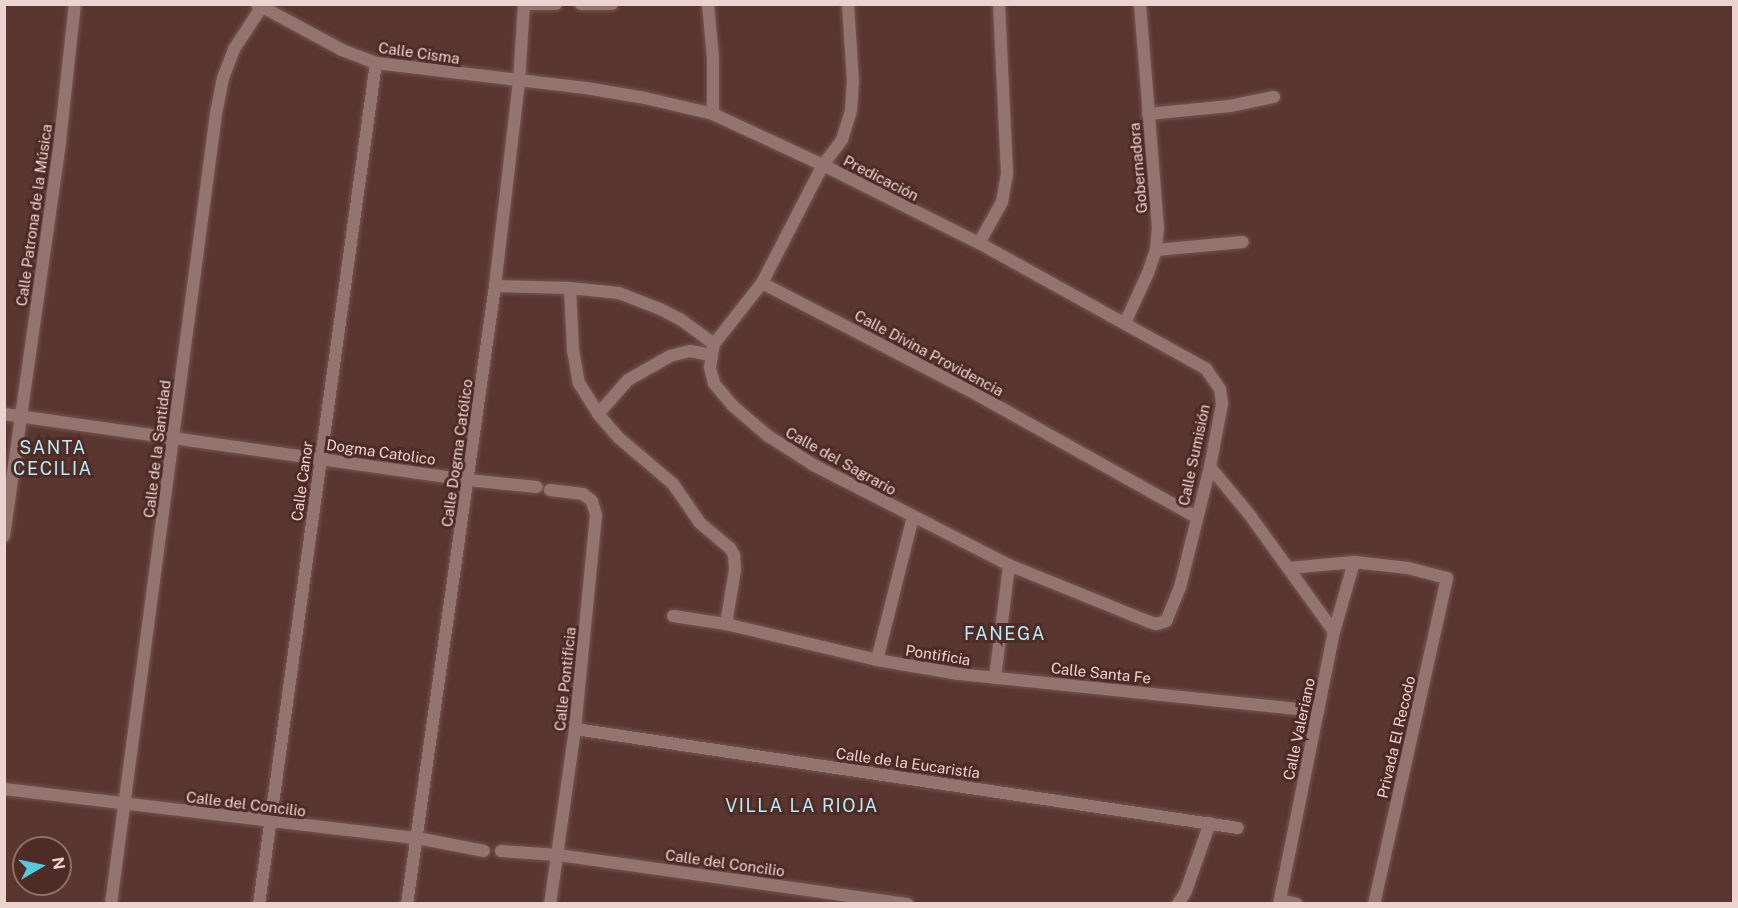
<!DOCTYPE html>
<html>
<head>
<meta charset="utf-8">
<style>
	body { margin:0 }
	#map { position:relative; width:1738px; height:908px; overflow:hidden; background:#59362f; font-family:"Public Sans",sans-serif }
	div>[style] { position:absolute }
	.roads { filter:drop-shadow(0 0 2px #76564f) drop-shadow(0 0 2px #76564f) }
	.minor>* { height:12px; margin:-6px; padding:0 6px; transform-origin:6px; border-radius:6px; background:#94746e }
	span { translate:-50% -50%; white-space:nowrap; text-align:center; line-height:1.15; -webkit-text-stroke:6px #4e2b25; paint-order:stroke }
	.street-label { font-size:15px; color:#ebd4cf }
	.quarter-label { font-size:18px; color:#b4edf8; letter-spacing:1.5px }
	.frame { position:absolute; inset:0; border:6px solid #ebd4cf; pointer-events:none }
	.north { position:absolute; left:12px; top:836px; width:60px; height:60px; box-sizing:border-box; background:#4e2b25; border:2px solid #8d6f69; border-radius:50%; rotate:81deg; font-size:16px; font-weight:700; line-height:24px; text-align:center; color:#ebd4cf }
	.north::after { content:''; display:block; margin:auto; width:21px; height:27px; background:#54cade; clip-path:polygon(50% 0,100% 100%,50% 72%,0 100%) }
</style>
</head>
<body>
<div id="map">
	<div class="roads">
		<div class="minor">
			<div style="left:257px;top:4px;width:97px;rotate:28.4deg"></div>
			<div style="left:342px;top:50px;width:36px;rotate:21deg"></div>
			<div style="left:376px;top:63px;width:211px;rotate:6.8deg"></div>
			<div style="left:586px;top:88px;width:60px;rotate:9.6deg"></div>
			<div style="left:645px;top:98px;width:70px;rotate:13.2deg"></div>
			<div style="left:713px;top:114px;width:121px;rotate:24.9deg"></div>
			<div style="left:823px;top:165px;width:174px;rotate:26.6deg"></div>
			<div style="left:979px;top:243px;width:260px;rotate:29deg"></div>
			<div style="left:1206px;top:369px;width:24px;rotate:55deg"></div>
			<div style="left:1220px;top:389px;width:15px;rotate:82deg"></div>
			<div style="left:1222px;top:404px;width:64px;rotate:100.8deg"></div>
			<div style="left:1210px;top:467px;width:124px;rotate:104deg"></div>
			<div style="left:1180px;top:587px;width:37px;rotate:112deg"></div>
			<div style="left:1166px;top:621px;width:10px;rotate:163deg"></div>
			<div style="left:1156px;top:624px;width:9px;rotate:-162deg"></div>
			<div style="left:1147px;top:621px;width:149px;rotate:-157.9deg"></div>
			<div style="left:1009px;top:565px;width:221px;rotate:-152.9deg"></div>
			<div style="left:812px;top:464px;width:52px;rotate:-147.5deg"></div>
			<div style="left:768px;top:436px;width:46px;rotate:-139.4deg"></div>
			<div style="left:733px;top:406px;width:30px;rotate:-130deg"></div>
			<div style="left:714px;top:383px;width:16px;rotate:-105deg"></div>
			<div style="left:710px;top:368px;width:24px;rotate:-81deg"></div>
			<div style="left:714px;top:344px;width:78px;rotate:-51.8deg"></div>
			<div style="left:762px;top:283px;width:133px;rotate:-62.7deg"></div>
			<div style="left:823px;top:165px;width:31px;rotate:-53deg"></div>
			<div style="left:842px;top:140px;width:31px;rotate:-73deg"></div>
			<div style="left:851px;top:110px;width:28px;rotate:-86deg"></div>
			<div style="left:853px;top:82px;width:78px;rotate:-93.7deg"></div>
			<div style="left:526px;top:4px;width:30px"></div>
			<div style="left:581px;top:4px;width:31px"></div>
			<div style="left:708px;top:4px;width:54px;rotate:84.7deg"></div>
			<div style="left:713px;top:58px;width:56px;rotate:90deg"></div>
			<div style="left:1148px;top:114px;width:82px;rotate:-5.6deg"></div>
			<div style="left:1230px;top:106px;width:45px;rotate:-11.6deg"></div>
			<div style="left:979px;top:243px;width:47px;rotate:-60.7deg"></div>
			<div style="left:1002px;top:202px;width:29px;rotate:-80deg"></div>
			<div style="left:1007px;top:173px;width:169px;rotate:-92.7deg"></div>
			<div style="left:1156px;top:250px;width:87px;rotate:-5.3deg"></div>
			<div style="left:762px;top:283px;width:241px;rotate:27.4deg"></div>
			<div style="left:976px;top:394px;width:252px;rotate:29.2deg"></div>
			<div style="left:495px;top:286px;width:75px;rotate:1.5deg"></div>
			<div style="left:570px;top:288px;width:62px;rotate:87.2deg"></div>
			<div style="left:573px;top:350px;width:34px;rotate:80deg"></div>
			<div style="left:579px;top:383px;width:36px;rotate:58deg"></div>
			<div style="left:598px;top:414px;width:32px;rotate:49deg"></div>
			<div style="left:619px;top:438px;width:71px;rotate:40.4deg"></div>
			<div style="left:673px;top:484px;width:47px;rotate:55.3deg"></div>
			<div style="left:700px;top:523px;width:39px;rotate:40deg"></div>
			<div style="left:730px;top:548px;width:8px;rotate:60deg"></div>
			<div style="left:734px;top:555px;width:15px;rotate:86deg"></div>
			<div style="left:735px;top:570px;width:55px;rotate:99.5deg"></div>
			<div style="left:570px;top:288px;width:49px;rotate:5.8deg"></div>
			<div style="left:619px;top:293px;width:44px;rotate:21.3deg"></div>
			<div style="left:660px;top:309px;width:22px;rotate:27deg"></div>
			<div style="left:680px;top:319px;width:42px;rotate:36.3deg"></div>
			<div style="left:1125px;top:323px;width:55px;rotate:-65.3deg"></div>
			<div style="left:1148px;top:273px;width:24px;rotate:-71deg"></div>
			<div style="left:1156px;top:250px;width:22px;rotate:-85deg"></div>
			<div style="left:1158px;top:228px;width:225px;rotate:-94.6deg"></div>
			<div style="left:4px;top:414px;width:469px;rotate:8.1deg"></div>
			<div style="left:468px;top:480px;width:69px;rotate:5.8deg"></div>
			<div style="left:598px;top:414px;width:45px;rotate:-48.6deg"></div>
			<div style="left:628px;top:380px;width:48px;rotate:-29.7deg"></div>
			<div style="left:670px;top:356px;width:21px;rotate:-14deg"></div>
			<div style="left:690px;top:351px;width:21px;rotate:11deg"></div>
			<div style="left:1210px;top:467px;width:61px;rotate:50.3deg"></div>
			<div style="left:1249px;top:514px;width:145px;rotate:54.2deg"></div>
			<div style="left:550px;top:490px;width:33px;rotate:7deg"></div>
			<div style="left:583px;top:494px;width:11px;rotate:38deg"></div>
			<div style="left:592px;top:501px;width:15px;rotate:74deg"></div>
			<div style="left:596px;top:515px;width:215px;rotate:95.6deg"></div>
			<div style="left:575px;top:729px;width:177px;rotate:98.1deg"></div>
			<div style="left:4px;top:536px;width:399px;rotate:-81.9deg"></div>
			<div style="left:60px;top:141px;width:138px;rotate:-83.8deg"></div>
			<div style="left:1289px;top:568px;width:65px;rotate:-5.3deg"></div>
			<div style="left:1354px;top:562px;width:54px;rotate:6.3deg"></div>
			<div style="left:1408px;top:568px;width:40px;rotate:14.4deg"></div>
			<div style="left:1447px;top:578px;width:334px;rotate:102.6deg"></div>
			<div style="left:673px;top:616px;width:54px;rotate:8.6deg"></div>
			<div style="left:726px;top:624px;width:155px;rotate:13.4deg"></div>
			<div style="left:877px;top:660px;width:83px;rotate:9.7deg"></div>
			<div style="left:959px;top:674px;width:361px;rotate:5.9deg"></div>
			<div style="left:877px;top:660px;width:147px;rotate:-75.9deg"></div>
			<div style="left:995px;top:678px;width:114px;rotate:-82.9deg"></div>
			<div style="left:575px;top:729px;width:670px;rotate:8.49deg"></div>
			<div style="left:4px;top:789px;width:416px;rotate:6.8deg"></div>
			<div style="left:417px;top:838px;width:68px;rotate:11deg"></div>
			<div style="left:501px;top:851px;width:57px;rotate:4deg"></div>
			<div style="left:558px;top:855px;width:353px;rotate:8deg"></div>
			<div style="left:1280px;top:900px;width:17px;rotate:13deg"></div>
			<div style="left:111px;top:904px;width:797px;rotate:-82.43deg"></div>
			<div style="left:216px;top:114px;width:37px;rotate:-79deg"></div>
			<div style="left:223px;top:78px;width:31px;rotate:-69deg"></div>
			<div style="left:234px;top:49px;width:49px;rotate:-56.6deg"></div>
			<div style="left:259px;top:904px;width:849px;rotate:-82.08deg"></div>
			<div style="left:407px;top:904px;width:624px;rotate:-81.9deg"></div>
			<div style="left:495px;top:286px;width:206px;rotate:-83.3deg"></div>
			<div style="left:519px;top:81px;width:77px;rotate:-86.3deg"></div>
			<div style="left:1178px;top:904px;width:15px;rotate:-58deg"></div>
			<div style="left:1186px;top:891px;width:72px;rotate:-70.6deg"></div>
			<div style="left:1279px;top:904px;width:278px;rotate:-78.6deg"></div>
			<div style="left:1334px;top:632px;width:73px;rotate:-74.1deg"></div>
		</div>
	</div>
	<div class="street-label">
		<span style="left:419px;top:53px;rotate:8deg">Calle Cisma</span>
		<span style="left:1138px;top:168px;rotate:-95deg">Gobernadora</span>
		<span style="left:881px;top:178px;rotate:27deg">Predicación</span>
		<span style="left:34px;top:215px;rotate:-82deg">Calle Patrona de la Música</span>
		<span style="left:929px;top:353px;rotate:28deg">Calle Divina Providencia</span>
		<span style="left:157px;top:449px;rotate:-83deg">Calle de la Santidad</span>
		<span style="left:381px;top:452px;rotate:8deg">Dogma Catolico</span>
		<span style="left:457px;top:453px;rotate:-82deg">Calle Dogma Católico</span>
		<span style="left:1194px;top:455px;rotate:-78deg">Calle Sumisión</span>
		<span style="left:841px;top:461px;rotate:29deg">Calle del Sagrario</span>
		<span style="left:302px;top:481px;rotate:-82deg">Calle Canor</span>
		<span style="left:938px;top:655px;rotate:9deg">Pontificia</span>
		<span style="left:1101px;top:673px;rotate:6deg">Calle Santa Fe</span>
		<span style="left:565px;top:679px;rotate:-84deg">Calle Pontificia</span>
		<span style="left:1299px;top:729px;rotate:-78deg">Calle Valeriano</span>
		<span style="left:1396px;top:737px;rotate:-77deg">Privada El Recodo</span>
		<span style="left:908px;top:763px;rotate:8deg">Calle de la Eucaristía</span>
		<span style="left:246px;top:804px;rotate:7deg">Calle del Concilio</span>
		<span style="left:725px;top:863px;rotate:8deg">Calle del Concilio</span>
	</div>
	<div class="quarter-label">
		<span style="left:53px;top:459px">SANTA<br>CECILIA</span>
		<span style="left:1005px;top:634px">FANEGA</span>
		<span style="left:802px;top:806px">VILLA LA RIOJA</span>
	</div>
	<div class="frame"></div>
	<div class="north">N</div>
</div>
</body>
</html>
